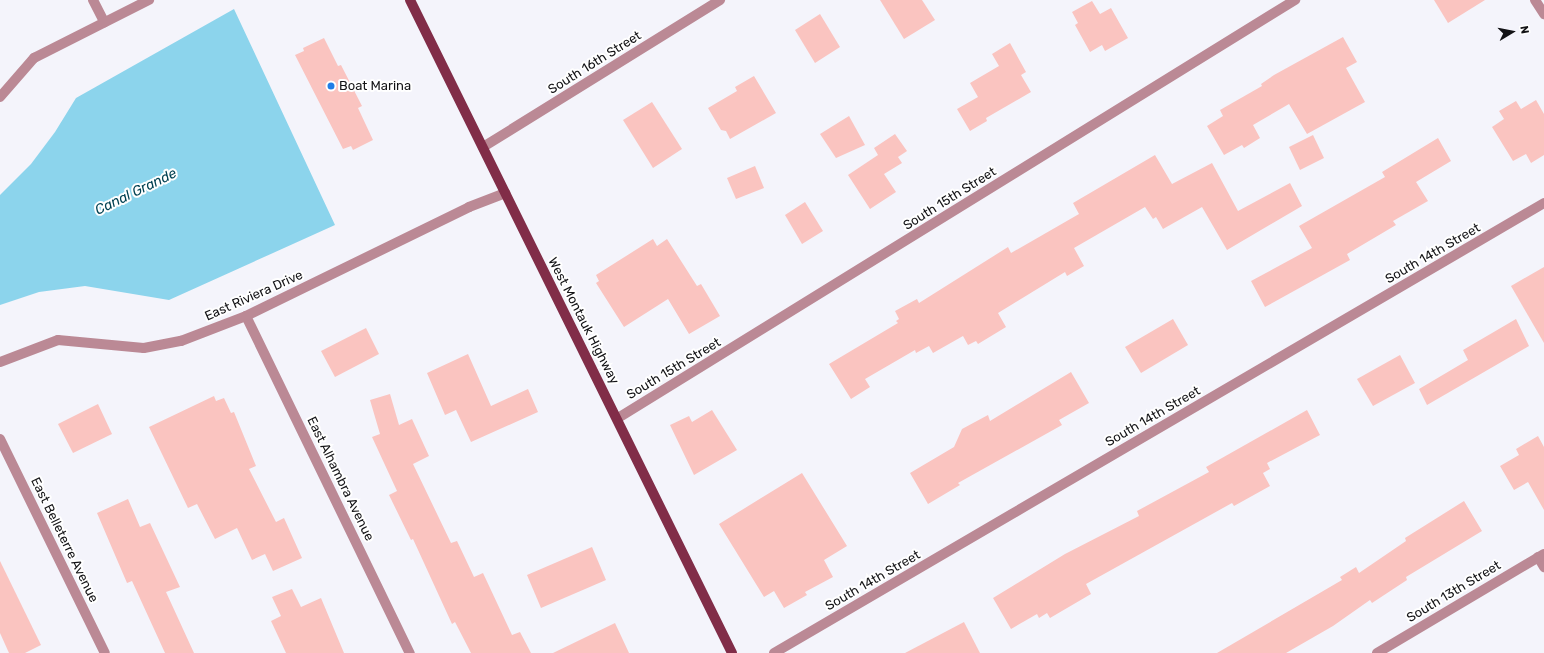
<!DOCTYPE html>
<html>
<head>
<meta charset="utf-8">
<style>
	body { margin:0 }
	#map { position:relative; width:1544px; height:653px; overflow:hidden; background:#f4f4fb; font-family:Rubik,sans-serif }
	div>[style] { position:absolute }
	.water>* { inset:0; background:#8cd4ec }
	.building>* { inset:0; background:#fac4c0 }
	.street>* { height:10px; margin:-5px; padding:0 5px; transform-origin:5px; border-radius:5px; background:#bb8995 }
	.primary>* { height:10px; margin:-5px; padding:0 5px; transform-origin:5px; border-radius:5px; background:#812d48 }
	.dots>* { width:11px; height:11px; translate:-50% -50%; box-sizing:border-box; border:2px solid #fff; border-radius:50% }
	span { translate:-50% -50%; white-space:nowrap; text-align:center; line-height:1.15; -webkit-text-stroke:4px #fff; paint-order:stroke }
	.street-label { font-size:13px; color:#131316 }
	.poi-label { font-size:13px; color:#131316 }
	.left { translate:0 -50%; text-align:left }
	.water-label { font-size:14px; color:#004152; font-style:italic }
	.north { position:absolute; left:1492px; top:12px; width:40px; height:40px; -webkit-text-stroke:3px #fff; paint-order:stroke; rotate:80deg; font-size:11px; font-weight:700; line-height:16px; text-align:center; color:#131316 }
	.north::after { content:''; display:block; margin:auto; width:14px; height:18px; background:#131316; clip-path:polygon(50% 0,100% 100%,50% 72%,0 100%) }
</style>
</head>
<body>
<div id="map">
	<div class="water">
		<div style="clip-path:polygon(234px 9px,335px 225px,169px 300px,85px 286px,39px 292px,0 305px,0 195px,31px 164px,55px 132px,76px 98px)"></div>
	</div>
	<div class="building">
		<div style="clip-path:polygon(880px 0,922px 0,935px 20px,904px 39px)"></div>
		<div style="clip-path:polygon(1434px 0,1485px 0,1448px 23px)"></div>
		<div style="clip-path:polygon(1092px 1px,1100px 14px,1111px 8px,1128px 38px,1105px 51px,1102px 45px,1090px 52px,1075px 25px,1078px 23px,1072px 12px)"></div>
		<div style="clip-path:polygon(820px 14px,840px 47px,815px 63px,795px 30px)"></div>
		<div style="clip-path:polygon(1343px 37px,1357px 62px,1346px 68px,1365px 102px,1307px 134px,1289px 104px,1253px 125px,1260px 138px,1244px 148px,1242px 145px,1224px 155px,1207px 126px,1223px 116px,1220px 110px,1262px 86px,1261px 84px,1274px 75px)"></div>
		<div style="clip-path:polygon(324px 38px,338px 66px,341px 65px,362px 106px,358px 108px,373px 140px,353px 150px,351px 146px,343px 149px,295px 55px,304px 51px,303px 48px)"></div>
		<div style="clip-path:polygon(1010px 43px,1026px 72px,1021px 75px,1031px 92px,986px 118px,987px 121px,970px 131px,957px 109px,978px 97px,970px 83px,999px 66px,992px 54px)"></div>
		<div style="clip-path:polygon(754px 76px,776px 113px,730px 139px,726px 131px,721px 130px,708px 108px,737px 91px,735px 87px)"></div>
		<div style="clip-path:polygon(1536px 100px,1544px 114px,1544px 155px,1531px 163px,1526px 154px,1513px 161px,1492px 127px,1504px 119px,1499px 111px,1516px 101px,1521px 109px)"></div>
		<div style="clip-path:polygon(652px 102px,682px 149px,653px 168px,623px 120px)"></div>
		<div style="clip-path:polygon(849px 116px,865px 145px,836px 158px,820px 134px)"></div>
		<div style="clip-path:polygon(895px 134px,907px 151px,898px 157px,902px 163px,884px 174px,896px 192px,870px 209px,848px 175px,878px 155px,874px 148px)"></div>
		<div style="clip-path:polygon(1313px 135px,1324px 158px,1300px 170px,1289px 147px)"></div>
		<div style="clip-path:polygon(1438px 138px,1451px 161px,1416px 182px,1428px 201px,1393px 221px,1396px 225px,1347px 254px,1350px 260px,1265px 307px,1251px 281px,1312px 248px,1299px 226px,1385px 177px,1382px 172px)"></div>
		<div style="clip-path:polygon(1155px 155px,1172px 184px,1212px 163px,1238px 211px,1290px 183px,1302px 206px,1227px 250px,1202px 207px,1163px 229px,1156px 217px,1153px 219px,1145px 207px,1074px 248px,1084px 266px,1067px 276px,1065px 272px,998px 313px,1006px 327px,978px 344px,976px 341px,968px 345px,963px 336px,933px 353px,929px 346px,916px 353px,915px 350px,865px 379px,870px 387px,851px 399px,829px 364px,898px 323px,896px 321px,899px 319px,895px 311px,917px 299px,919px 303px,1008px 247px,1011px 253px,1079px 214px,1073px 203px)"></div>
		<div style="clip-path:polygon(755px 166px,764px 188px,736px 199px,727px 178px)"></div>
		<div style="clip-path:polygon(805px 202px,823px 231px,802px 244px,785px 215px)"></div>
		<div style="clip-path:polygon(653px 239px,657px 246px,667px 239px,697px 286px,701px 284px,720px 316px,689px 334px,668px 299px,624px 327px,596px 283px,599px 281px,596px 275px)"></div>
		<div style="clip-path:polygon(1544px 267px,1544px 343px,1511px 286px)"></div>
		<div style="clip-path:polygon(1173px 319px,1188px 345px,1141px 373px,1125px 347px)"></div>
		<div style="clip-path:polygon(1516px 319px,1529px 346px,1427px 405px,1419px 389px,1468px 360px,1463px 350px)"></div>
		<div style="clip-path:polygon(366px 328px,379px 354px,335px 377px,321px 351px)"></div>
		<div style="clip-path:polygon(468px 354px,491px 406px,528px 389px,538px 412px,471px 442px,456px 410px,445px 415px,427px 373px)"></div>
		<div style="clip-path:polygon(1400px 355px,1415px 383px,1373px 406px,1357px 379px)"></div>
		<div style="clip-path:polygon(1071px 372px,1089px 403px,1059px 420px,1062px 425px,958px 483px,960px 485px,928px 504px,910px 473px,954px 447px,962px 429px,988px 415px,990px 421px)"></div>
		<div style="clip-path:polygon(390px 394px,399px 425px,412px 419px,429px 456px,413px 464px,451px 543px,457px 541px,474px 577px,483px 573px,512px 635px,520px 632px,531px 653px,471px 653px,455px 622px,452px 624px,413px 539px,411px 540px,389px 495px,397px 491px,372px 437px,380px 434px,370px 400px)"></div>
		<div style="clip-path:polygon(214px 396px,216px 401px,224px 398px,231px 413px,234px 412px,256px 466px,249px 469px,276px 522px,284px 518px,302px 558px,273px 571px,265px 554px,252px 560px,237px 528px,215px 539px,197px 504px,188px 508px,149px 427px)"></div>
		<div style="clip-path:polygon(98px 404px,112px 434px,73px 453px,58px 424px)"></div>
		<div style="clip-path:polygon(712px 410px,737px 450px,694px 475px,670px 425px,689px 416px,692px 422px)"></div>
		<div style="clip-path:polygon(1307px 410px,1320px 435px,1267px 463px,1270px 469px,1263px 473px,1270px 486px,1234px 506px,1232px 503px,1086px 584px,1091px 594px,1050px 618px,1047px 613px,1039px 618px,1037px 614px,1011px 629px,993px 598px,1065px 554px,1139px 516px,1137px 511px,1209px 472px,1206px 467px)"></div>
		<div style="clip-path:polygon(1538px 436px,1544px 447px,1544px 510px,1528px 482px,1514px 490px,1500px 466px,1519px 455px,1516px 449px)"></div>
		<div style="clip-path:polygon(802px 473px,847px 546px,824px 560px,833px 577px,805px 592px,807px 595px,784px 608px,774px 591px,764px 597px,719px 524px)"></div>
		<div style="clip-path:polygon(128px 499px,140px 527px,150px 523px,180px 587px,166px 592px,194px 653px,165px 653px,132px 581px,127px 583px,97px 513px)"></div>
		<div style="clip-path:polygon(1464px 501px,1482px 531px,1406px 577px,1407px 580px,1372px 603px,1370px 600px,1333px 626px,1286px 653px,1217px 653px,1342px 580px,1340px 577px,1356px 567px,1359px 573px,1406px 541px,1405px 538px)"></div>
		<div style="clip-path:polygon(592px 547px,606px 580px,541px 608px,527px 575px)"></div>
		<div style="clip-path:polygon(0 561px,41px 645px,25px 653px,9px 653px,0 633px)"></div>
		<div style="clip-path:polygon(292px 589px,301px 607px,321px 598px,344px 653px,286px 653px,271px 621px,281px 616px,272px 597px)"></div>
		<div style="clip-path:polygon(964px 622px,980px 653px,905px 653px)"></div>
		<div style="clip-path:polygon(615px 623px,629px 653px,553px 653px)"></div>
	</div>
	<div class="street">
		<div style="left:93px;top:0;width:25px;rotate:63deg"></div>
		<div style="left:1535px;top:0;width:17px;rotate:57deg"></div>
		<div style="left:0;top:97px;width:52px;rotate:-48.9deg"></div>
		<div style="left:34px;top:58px;width:129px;rotate:-26.8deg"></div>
		<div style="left:483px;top:147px;width:279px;rotate:-31.8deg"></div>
		<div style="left:246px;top:316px;width:375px;rotate:64.1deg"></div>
		<div style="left:0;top:362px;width:62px;rotate:-20.8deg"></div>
		<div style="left:58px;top:340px;width:86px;rotate:5.3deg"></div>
		<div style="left:144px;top:348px;width:38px;rotate:-11deg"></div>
		<div style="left:181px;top:341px;width:70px;rotate:-21deg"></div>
		<div style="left:246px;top:316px;width:248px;rotate:-26deg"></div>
		<div style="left:469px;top:207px;width:39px;rotate:-21deg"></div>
		<div style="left:618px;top:418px;width:796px;rotate:-31.69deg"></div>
		<div style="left:0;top:439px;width:238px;rotate:63.9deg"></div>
		<div style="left:1538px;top:557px;width:12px;rotate:59deg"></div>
		<div style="left:774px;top:653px;width:892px;rotate:-30.3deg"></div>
		<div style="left:1377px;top:653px;width:194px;rotate:-30.7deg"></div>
	</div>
	<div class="primary">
		<div style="left:410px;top:0;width:728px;rotate:63.75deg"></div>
	</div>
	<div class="dots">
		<div style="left:331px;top:86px;background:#207ee7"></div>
	</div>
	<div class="street-label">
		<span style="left:595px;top:63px;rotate:-32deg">South 16th Street</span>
		<span style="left:950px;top:199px;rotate:-32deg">South 15th Street</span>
		<span style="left:1433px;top:254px;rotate:-30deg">South 14th Street</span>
		<span style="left:254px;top:296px;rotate:-24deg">East Riviera Drive</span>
		<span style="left:583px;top:321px;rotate:63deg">West Montauk Highway</span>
		<span style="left:674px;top:369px;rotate:-31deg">South 15th Street</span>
		<span style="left:1153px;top:417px;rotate:-30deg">South 14th Street</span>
		<span style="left:340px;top:479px;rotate:64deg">East Alhambra Avenue</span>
		<span style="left:64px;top:540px;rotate:64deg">East Belleterre Avenue</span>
		<span style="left:873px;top:581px;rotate:-30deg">South 14th Street</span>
		<span style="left:1454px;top:592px;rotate:-31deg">South 13th Street</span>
	</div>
	<div class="poi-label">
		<span class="left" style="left:339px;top:86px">Boat Marina</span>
	</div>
	<div class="water-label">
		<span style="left:136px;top:192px;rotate:-26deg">Canal Grande</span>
	</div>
	<div class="north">N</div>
</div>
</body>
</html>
